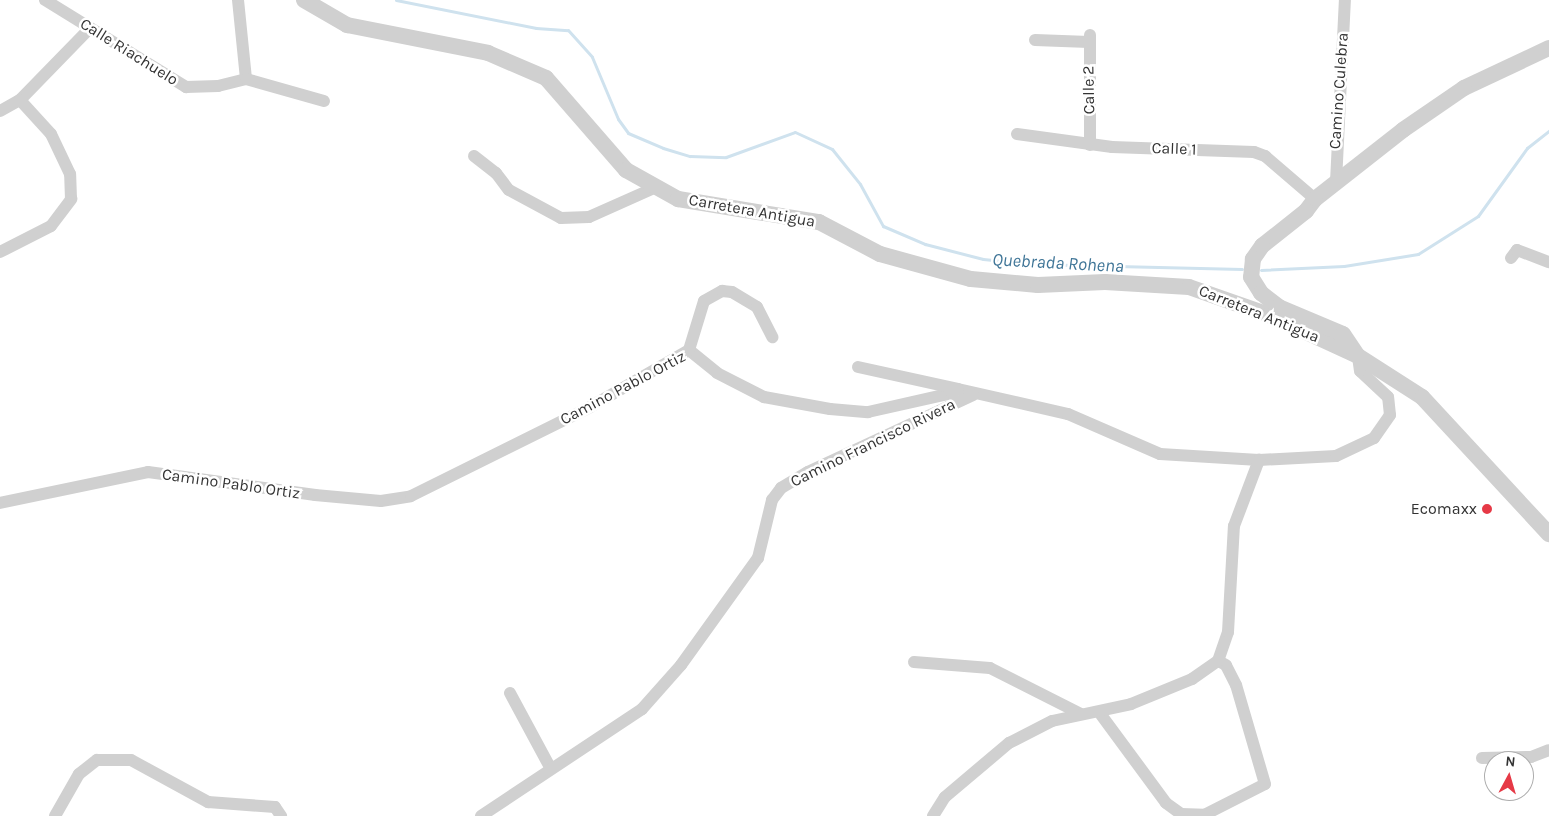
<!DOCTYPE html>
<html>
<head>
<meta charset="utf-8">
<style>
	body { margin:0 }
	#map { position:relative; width:1549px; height:816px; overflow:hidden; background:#fff; font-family:Karla,sans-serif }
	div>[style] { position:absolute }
	.stream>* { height:3px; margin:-1.5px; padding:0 1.5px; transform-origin:1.5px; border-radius:1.5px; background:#cfe2ee }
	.minor>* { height:12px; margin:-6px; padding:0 6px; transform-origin:6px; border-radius:6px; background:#d0d0d0 }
	.tertiary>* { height:16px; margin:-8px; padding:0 8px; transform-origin:8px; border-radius:8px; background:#d0d0d0 }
	.dots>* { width:14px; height:14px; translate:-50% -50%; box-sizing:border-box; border:2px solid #fff; border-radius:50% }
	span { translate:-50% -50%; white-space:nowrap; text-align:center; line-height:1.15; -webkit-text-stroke:5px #fff; paint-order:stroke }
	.street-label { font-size:16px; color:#333 }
	.poi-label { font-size:16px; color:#333 }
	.right { translate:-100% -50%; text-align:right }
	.water-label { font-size:18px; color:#3f7597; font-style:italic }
	.north { position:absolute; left:1484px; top:751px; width:50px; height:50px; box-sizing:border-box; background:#fff; border:1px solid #adadad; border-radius:50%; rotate:6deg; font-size:14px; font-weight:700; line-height:20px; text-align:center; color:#333 }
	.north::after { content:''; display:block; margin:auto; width:18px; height:22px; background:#e63946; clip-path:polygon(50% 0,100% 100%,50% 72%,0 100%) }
</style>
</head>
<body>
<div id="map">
	<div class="stream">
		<div style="left:396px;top:0;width:143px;rotate:11.3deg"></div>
		<div style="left:536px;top:28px;width:32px;rotate:4deg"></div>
		<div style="left:568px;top:30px;width:36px;rotate:48deg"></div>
		<div style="left:592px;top:57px;width:67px;rotate:67.2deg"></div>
		<div style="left:618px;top:119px;width:17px;rotate:54deg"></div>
		<div style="left:628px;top:133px;width:38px;rotate:23deg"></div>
		<div style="left:663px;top:148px;width:28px;rotate:17deg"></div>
		<div style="left:690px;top:156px;width:36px;rotate:2deg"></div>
		<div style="left:726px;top:157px;width:73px;rotate:-19.9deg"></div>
		<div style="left:795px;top:132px;width:41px;rotate:24.7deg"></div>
		<div style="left:832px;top:149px;width:45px;rotate:51.3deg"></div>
		<div style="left:860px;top:184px;width:48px;rotate:61.3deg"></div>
		<div style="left:883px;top:226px;width:46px;rotate:23.2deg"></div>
		<div style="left:925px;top:244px;width:60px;rotate:14.5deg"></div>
		<div style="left:983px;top:259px;width:50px;rotate:5.7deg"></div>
		<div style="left:1033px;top:264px;width:209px;rotate:1.4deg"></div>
		<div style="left:1261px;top:270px;width:83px;rotate:-2.8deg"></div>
		<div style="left:1344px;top:266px;width:75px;rotate:-9.2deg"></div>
		<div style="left:1418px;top:254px;width:71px;rotate:-32.3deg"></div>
		<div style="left:1478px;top:216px;width:84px;rotate:-54.2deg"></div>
		<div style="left:1527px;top:148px;width:28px;rotate:-38deg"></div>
	</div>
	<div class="minor">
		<div style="left:45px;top:0;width:166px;rotate:31.7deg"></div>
		<div style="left:186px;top:87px;width:32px;rotate:-2deg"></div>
		<div style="left:218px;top:86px;width:29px;rotate:-14deg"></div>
		<div style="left:238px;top:0;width:79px;rotate:84.2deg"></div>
		<div style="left:1035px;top:40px;width:54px;rotate:2.1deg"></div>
		<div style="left:246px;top:79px;width:81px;rotate:15.8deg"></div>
		<div style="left:0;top:111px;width:23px;rotate:-29deg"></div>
		<div style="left:20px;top:100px;width:100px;rotate:-45.8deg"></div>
		<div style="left:1017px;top:134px;width:96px;rotate:7.8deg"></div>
		<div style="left:1112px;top:147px;width:142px;rotate:2deg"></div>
		<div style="left:1254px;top:152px;width:12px;rotate:20deg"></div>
		<div style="left:1265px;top:156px;width:66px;rotate:40.7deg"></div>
		<div style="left:1090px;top:145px;width:110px;rotate:-90deg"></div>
		<div style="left:474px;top:156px;width:28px;rotate:38deg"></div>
		<div style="left:496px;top:173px;width:21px;rotate:53deg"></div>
		<div style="left:509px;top:190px;width:59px;rotate:28.3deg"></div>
		<div style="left:561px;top:218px;width:28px;rotate:-2deg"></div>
		<div style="left:589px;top:217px;width:71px;rotate:-24deg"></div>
		<div style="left:1336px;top:182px;width:182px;rotate:-87.2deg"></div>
		<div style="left:0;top:252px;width:57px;rotate:-27deg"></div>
		<div style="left:51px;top:226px;width:34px;rotate:-53deg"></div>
		<div style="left:71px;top:199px;width:25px;rotate:-92deg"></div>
		<div style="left:70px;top:174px;width:44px;rotate:-115.4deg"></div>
		<div style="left:51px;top:134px;width:46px;rotate:-132.4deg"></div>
		<div style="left:1511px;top:258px;width:10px;rotate:-53deg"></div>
		<div style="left:1517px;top:250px;width:34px;rotate:21deg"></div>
		<div style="left:689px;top:350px;width:36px;rotate:39deg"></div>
		<div style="left:717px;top:373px;width:53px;rotate:27.1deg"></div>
		<div style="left:764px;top:397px;width:67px;rotate:10.3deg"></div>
		<div style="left:830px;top:409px;width:38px;rotate:5deg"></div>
		<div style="left:868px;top:412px;width:86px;rotate:-12.7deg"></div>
		<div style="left:952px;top:393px;width:7px;rotate:-34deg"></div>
		<div style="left:958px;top:389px;width:113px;rotate:12.8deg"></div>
		<div style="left:1068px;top:414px;width:100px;rotate:23.5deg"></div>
		<div style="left:1160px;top:454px;width:99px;rotate:3.5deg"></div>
		<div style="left:1259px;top:460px;width:77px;rotate:-3deg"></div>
		<div style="left:1336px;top:456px;width:42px;rotate:-25.3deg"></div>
		<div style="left:1374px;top:438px;width:28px;rotate:-55deg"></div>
		<div style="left:1390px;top:415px;width:18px;rotate:-96deg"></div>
		<div style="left:1388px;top:397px;width:38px;rotate:-137deg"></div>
		<div style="left:1360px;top:371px;width:15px;rotate:-98deg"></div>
		<div style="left:689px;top:350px;width:51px;rotate:-73deg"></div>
		<div style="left:704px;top:301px;width:21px;rotate:-29deg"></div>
		<div style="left:722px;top:291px;width:10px;rotate:6deg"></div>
		<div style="left:732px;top:292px;width:29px;rotate:31deg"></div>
		<div style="left:757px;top:307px;width:34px;rotate:63deg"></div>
		<div style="left:858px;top:367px;width:102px;rotate:12.4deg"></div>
		<div style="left:0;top:503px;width:151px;rotate:-11.8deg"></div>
		<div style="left:148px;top:472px;width:169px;rotate:7.8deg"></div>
		<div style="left:315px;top:495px;width:66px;rotate:5.2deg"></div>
		<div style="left:381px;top:501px;width:30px;rotate:-9deg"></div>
		<div style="left:411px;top:496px;width:200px;rotate:-26.4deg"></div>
		<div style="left:590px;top:407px;width:114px;rotate:-29.9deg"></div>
		<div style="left:914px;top:662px;width:76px;rotate:4.5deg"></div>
		<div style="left:990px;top:668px;width:102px;rotate:26.8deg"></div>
		<div style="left:510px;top:693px;width:86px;rotate:61.7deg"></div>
		<div style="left:1099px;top:712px;width:113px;rotate:53.6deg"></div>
		<div style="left:1166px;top:803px;width:19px;rotate:36deg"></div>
		<div style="left:1181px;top:814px;width:23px;rotate:2deg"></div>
		<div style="left:1204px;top:815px;width:68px;rotate:-26.9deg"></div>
		<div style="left:1265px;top:784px;width:103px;rotate:-106.3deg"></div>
		<div style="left:1236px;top:685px;width:22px;rotate:-117deg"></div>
		<div style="left:1226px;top:665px;width:9px;rotate:-153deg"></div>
		<div style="left:1482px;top:758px;width:49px;rotate:-1.2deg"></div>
		<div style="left:1531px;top:757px;width:19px;rotate:-21deg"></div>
		<div style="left:55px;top:816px;width:48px;rotate:-60.3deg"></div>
		<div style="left:79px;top:774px;width:23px;rotate:-38deg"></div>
		<div style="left:97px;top:760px;width:34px"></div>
		<div style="left:131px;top:760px;width:88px;rotate:28.6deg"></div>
		<div style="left:208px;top:802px;width:67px;rotate:4.3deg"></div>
		<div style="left:275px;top:807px;width:11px;rotate:56deg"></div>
		<div style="left:481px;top:816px;width:193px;rotate:-33.6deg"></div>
		<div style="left:642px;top:709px;width:59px;rotate:-48.4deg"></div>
		<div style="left:681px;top:665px;width:132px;rotate:-54.3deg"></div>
		<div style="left:758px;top:558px;width:60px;rotate:-76.4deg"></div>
		<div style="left:772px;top:500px;width:15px;rotate:-53deg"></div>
		<div style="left:781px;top:488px;width:31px;rotate:-31deg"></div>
		<div style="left:808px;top:472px;width:182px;rotate:-25deg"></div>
		<div style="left:933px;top:816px;width:22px;rotate:-58deg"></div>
		<div style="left:945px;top:797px;width:84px;rotate:-40.2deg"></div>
		<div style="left:1009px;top:743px;width:48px;rotate:-27.1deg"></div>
		<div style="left:1052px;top:721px;width:81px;rotate:-12.1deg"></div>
		<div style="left:1131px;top:704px;width:66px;rotate:-22.3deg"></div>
		<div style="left:1192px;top:679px;width:32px;rotate:-35deg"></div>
		<div style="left:1218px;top:661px;width:31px;rotate:-71deg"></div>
		<div style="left:1228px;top:632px;width:106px;rotate:-86.8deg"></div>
		<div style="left:1234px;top:526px;width:71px;rotate:-69.3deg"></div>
	</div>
	<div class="tertiary">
		<div style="left:304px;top:0;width:50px;rotate:30.2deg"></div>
		<div style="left:347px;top:25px;width:144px;rotate:11.2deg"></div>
		<div style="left:488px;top:53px;width:63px;rotate:23.3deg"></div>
		<div style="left:546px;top:78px;width:122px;rotate:49deg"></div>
		<div style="left:626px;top:170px;width:60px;rotate:29.1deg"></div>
		<div style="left:678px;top:199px;width:143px;rotate:9.3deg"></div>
		<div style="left:819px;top:222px;width:69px;rotate:27.7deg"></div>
		<div style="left:880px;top:254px;width:94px;rotate:15.4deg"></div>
		<div style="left:971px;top:279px;width:67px;rotate:5.1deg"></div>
		<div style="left:1038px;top:285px;width:67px;rotate:-2.6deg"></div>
		<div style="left:1105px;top:282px;width:84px;rotate:3.4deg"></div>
		<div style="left:1189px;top:287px;width:85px;rotate:19.3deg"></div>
		<div style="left:1269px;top:315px;width:98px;rotate:24.7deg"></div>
		<div style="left:1549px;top:48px;width:94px;rotate:154.8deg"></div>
		<div style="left:1464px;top:88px;width:74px;rotate:145.5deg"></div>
		<div style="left:1403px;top:130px;width:112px;rotate:141.9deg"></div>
		<div style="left:1315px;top:199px;width:15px;rotate:127deg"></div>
		<div style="left:1306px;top:211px;width:56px;rotate:141.5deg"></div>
		<div style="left:1262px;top:246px;width:16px;rotate:125deg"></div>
		<div style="left:1253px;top:259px;width:18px;rotate:96deg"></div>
		<div style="left:1251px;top:277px;width:19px;rotate:58deg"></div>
		<div style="left:1261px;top:293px;width:23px;rotate:38deg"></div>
		<div style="left:1279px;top:307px;width:69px;rotate:22.9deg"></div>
		<div style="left:1343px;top:334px;width:27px;rotate:56deg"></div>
		<div style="left:1358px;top:356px;width:76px;rotate:32.6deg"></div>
		<div style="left:1422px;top:397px;width:187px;rotate:47.2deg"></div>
	</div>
	<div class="dots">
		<div style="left:1487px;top:509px;background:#e63946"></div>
	</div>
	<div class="street-label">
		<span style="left:129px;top:52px;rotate:32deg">Calle Riachuelo</span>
		<span style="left:1089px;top:90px;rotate:-91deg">Calle 2</span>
		<span style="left:1339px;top:91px;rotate:-86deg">Camino Culebra</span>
		<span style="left:1174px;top:149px;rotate:2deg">Calle 1</span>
		<span style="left:752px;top:211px;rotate:10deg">Carretera Antigua</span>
		<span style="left:1259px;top:314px;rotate:22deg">Carretera Antigua</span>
		<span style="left:623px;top:388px;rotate:-28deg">Camino Pablo Ortiz</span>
		<span style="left:873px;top:443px;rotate:-26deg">Camino Francisco Rivera</span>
		<span style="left:231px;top:484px;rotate:8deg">Camino Pablo Ortiz</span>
	</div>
	<div class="poi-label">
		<span class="right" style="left:1477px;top:509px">Ecomaxx</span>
	</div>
	<div class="water-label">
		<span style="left:1058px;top:263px;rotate:3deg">Quebrada Rohena</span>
	</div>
	<div class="north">N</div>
</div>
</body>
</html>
